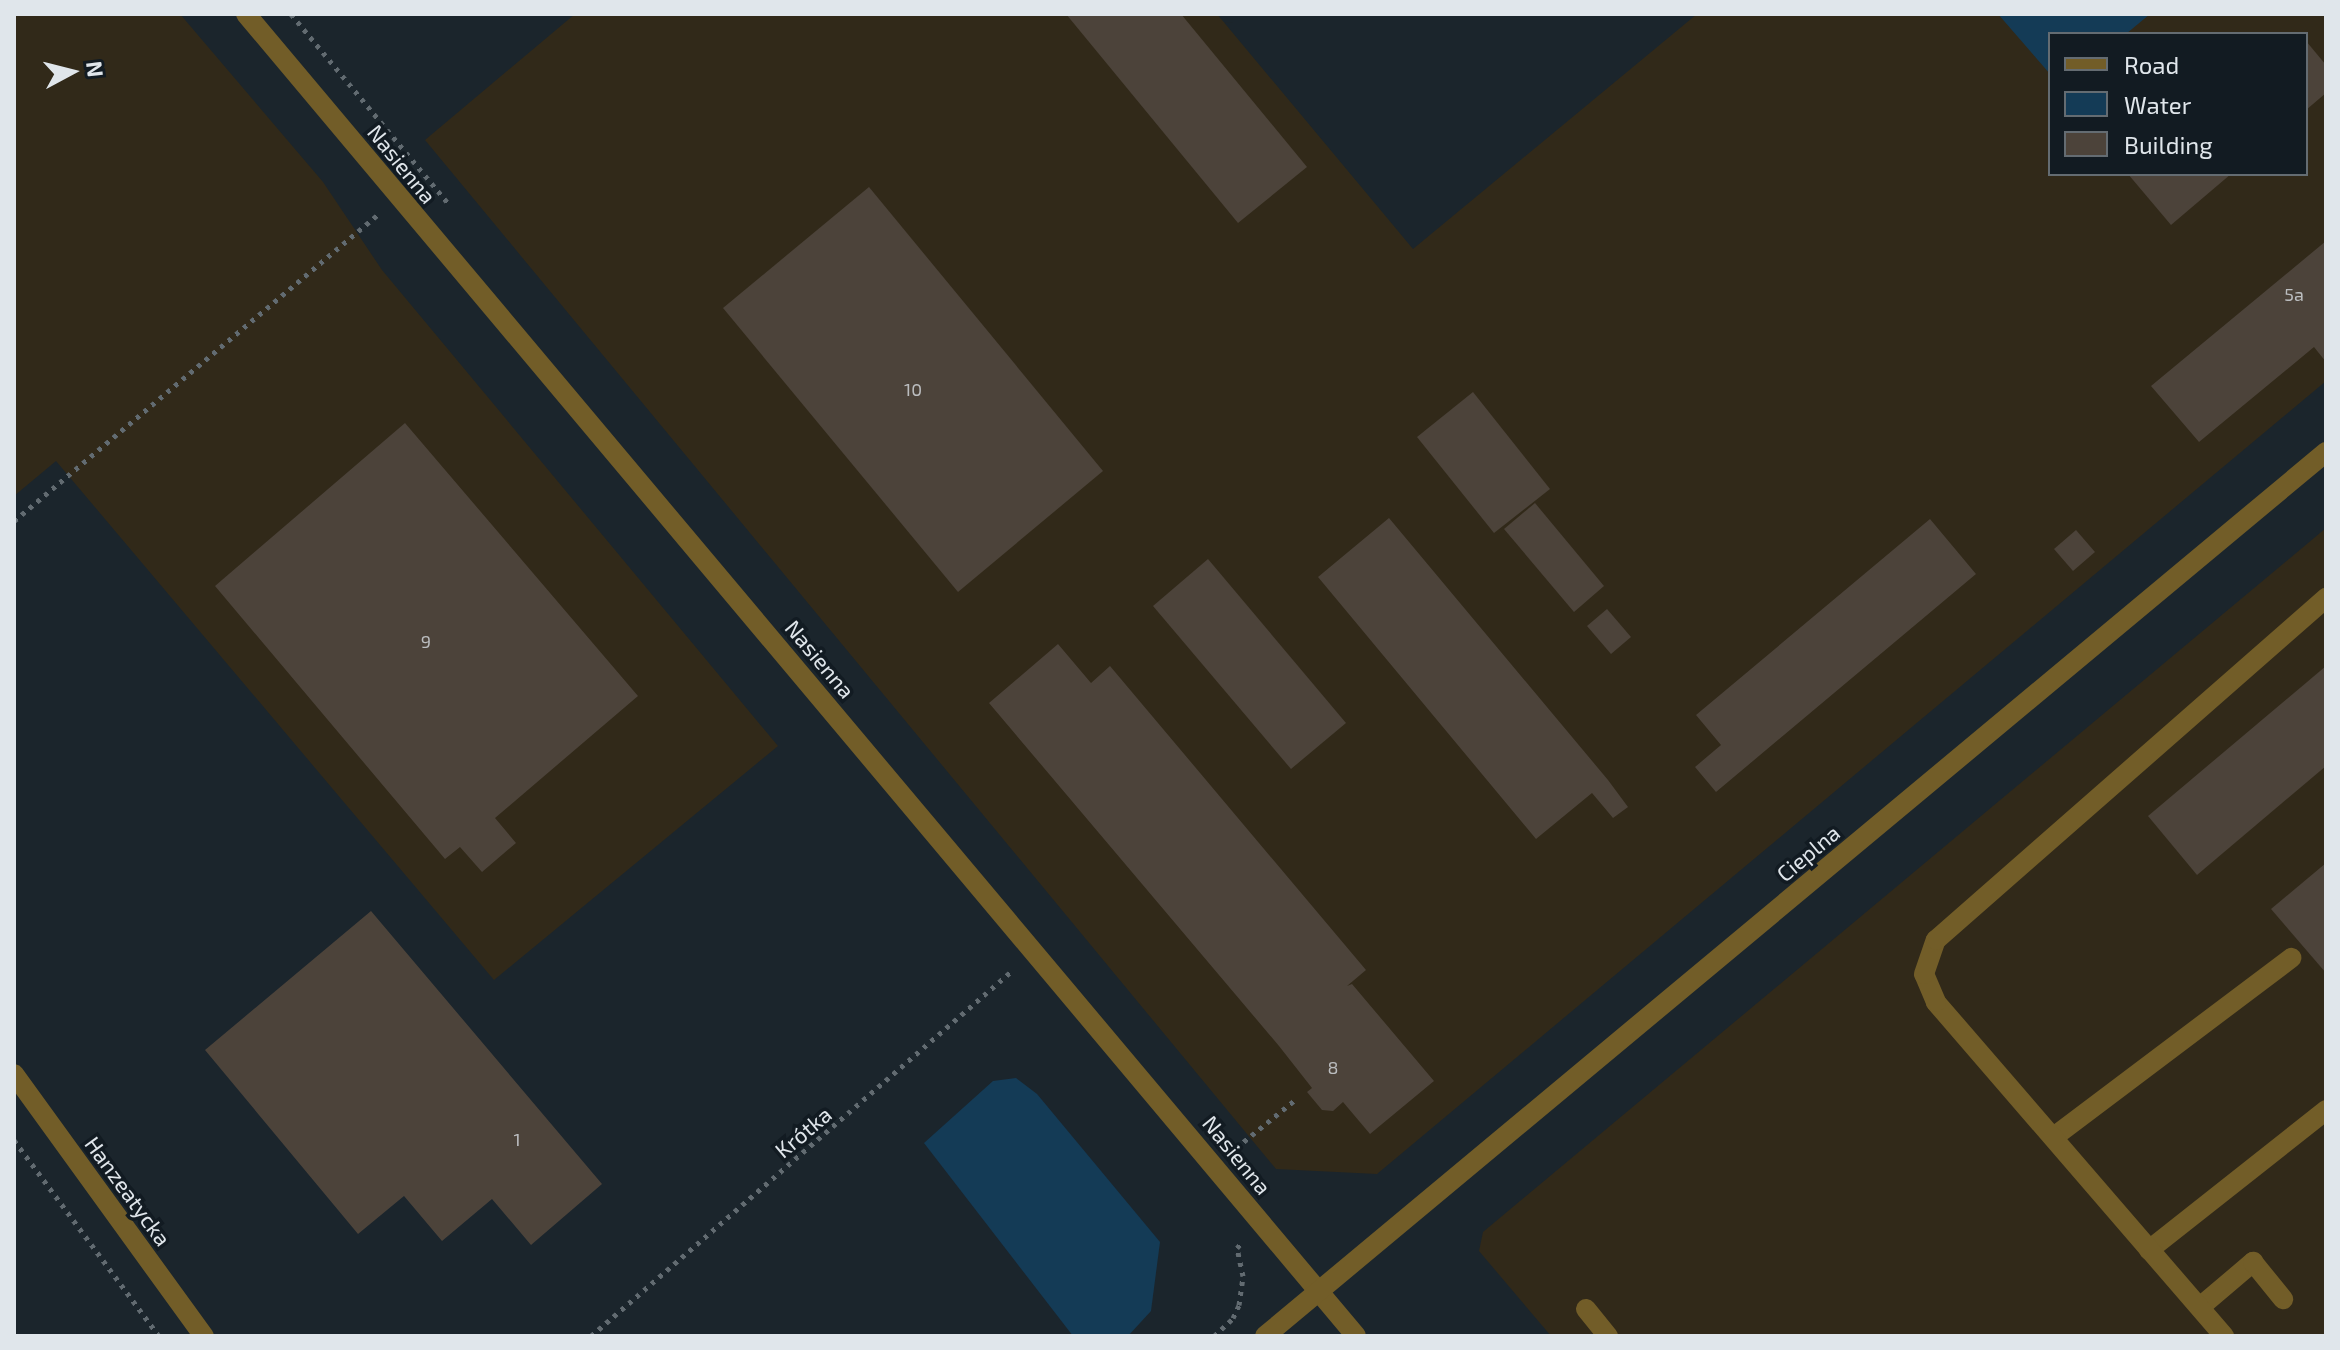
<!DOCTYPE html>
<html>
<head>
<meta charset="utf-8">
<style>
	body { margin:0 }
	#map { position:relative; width:2340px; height:1350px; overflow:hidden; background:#1b252c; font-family:"Exo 2",sans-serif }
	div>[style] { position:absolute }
	.industrial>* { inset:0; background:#312919 }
	.water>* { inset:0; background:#143b56 }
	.building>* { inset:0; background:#4c433a }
	.path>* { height:5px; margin-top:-2.5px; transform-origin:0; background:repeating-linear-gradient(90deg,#626b71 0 4px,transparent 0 10px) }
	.service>* { height:20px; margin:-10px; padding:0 10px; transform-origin:10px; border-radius:10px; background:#725d28 }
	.minor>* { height:20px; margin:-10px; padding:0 10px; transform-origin:10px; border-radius:10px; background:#725d28 }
	.tertiary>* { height:20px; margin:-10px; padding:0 10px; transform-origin:10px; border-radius:10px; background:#725d28 }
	span { translate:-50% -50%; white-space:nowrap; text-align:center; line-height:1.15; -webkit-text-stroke:7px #121b22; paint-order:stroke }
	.number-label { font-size:18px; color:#bbbdbf }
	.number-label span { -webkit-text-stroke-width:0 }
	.street-label { font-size:22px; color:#e0e6eb }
	.frame { position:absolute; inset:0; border:16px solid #e0e6eb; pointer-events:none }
	.legend { position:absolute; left:2048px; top:32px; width:260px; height:144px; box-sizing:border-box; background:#121b22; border:2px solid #646c72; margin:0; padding:10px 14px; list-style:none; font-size:24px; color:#e0e6eb }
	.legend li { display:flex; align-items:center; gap:16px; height:40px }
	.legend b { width:40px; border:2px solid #646c72 }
	.north { position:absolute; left:32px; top:32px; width:80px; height:80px; -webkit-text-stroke:6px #121b22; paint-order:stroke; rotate:83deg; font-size:22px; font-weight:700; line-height:32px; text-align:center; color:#e0e6eb }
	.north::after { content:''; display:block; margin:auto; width:28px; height:36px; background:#e0e6eb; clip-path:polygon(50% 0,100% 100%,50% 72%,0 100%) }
</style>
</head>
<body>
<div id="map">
	<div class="industrial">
		<div style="clip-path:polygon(14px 14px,180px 14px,323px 182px,382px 270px,778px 746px,494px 980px,56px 461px,14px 496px)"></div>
		<div style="clip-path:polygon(evenodd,575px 14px,1217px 14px,1413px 249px,1697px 14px,2326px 14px,2326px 381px,1377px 1174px,1276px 1169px,425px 140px,575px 14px,2050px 34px,2306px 34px,2306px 174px,2050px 174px,2050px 34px)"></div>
		<div style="clip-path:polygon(2326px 528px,2326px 1336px,1551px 1336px,1479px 1251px,1483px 1232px)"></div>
	</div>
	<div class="water">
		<div style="clip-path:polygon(1998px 14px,2150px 14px,2126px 34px,2050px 34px,2050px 74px)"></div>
		<div style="clip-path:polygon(1016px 1078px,1037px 1094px,1160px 1242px,1151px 1311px,1128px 1336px,1073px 1336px,924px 1143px,993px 1081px)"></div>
	</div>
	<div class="building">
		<div style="clip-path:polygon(1066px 14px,1181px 14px,1307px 167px,1238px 223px)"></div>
		<div style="clip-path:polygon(2306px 41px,2326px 65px,2326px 93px,2306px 110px)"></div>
		<div style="clip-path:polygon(2128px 174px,2231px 174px,2171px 225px)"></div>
		<div style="clip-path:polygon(869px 187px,1103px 471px,958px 592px,723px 308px)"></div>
		<div style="clip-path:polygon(2326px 241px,2326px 362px,2314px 347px,2199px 442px,2151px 386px)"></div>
		<div style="clip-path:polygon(1473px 392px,1550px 489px,1494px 533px,1417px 437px)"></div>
		<div style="clip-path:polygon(405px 423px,638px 696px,495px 818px,516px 843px,482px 872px,460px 847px,445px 859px,215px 586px)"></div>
		<div style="clip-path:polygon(1535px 503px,1604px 586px,1574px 612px,1504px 529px)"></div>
		<div style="clip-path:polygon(1389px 518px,1608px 780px,1628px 807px,1613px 818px,1592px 793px,1536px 839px,1318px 577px)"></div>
		<div style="clip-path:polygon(1930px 519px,1976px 574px,1716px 792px,1695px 767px,1721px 745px,1696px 715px)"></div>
		<div style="clip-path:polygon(2076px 530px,2095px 552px,2073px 571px,2054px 549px)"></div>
		<div style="clip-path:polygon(1208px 559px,1346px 723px,1291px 769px,1153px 606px)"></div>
		<div style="clip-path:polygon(1607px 609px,1631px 637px,1611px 654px,1587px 626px)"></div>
		<div style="clip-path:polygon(1058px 644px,1091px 683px,1110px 666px,1366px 970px,1347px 986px,1352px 984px,1434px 1081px,1370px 1134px,1343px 1102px,1333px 1111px,1322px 1110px,1307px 1092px,1312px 1088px,1279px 1046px,989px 703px)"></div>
		<div style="clip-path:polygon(2326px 666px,2326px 766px,2197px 875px,2148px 816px)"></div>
		<div style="clip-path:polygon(2326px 863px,2326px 973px,2271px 909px)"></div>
		<div style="clip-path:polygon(371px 911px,602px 1184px,531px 1245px,492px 1199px,442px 1241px,404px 1196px,358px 1234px,205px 1050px)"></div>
	</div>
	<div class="path">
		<div style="left:291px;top:14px;width:246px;rotate:50.3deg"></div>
		<div style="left:14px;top:521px;width:476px;rotate:-40.1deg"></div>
		<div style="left:14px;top:1140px;width:244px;rotate:53.5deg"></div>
		<div style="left:1236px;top:1148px;width:77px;rotate:-39.2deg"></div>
		<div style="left:591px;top:1336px;width:559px;rotate:-40.94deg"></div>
		<div style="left:1214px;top:1336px;width:26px;rotate:-43deg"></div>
		<div style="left:1233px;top:1318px;width:14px;rotate:-65deg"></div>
		<div style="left:1239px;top:1305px;width:29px;rotate:-82deg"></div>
		<div style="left:1243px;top:1276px;width:29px;rotate:-102deg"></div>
		<div style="left:1237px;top:1248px;width:8px;rotate:-50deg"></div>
	</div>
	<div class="service">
		<div style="left:2055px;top:1136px;width:296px;rotate:-37deg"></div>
		<div style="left:2149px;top:1250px;width:226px;rotate:-38.3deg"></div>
		<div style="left:2200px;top:1307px;width:70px;rotate:-40.3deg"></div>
		<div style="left:2253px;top:1262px;width:48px;rotate:51deg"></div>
		<div style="left:1586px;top:1309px;width:35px;rotate:51deg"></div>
		<div style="left:2224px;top:1336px;width:441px;rotate:-130.8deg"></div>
		<div style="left:1936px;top:1002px;width:30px;rotate:-113deg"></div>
		<div style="left:1924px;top:974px;width:36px;rotate:-71deg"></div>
		<div style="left:1936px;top:940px;width:519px;rotate:-41.25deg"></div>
	</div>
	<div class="minor">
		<div style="left:246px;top:14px;width:1726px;rotate:49.98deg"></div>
		<div style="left:1265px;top:1336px;width:1381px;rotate:-39.8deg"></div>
	</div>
	<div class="tertiary">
		<div style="left:14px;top:1074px;width:324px;rotate:54.1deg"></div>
	</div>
	<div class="number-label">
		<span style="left:2294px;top:294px">5a</span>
		<span style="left:913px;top:389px">10</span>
		<span style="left:426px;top:641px">9</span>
		<span style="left:1333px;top:1067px">8</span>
		<span style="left:517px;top:1139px">1</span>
	</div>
	<div class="street-label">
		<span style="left:402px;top:164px;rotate:51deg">Nasienna</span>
		<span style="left:820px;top:659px;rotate:50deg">Nasienna</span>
		<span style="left:1808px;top:853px;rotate:-40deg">Cieplna</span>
		<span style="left:803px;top:1132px;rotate:-40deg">Krótka</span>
		<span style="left:1237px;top:1155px;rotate:51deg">Nasienna</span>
		<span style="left:128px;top:1191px;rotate:54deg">Hanzeatycka</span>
	</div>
	<div class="frame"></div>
	<ul class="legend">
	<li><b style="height:10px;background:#725d28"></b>Road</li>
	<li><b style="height:22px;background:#143b56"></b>Water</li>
	<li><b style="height:22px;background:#4c433a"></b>Building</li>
	</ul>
	<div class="north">N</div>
</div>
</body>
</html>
